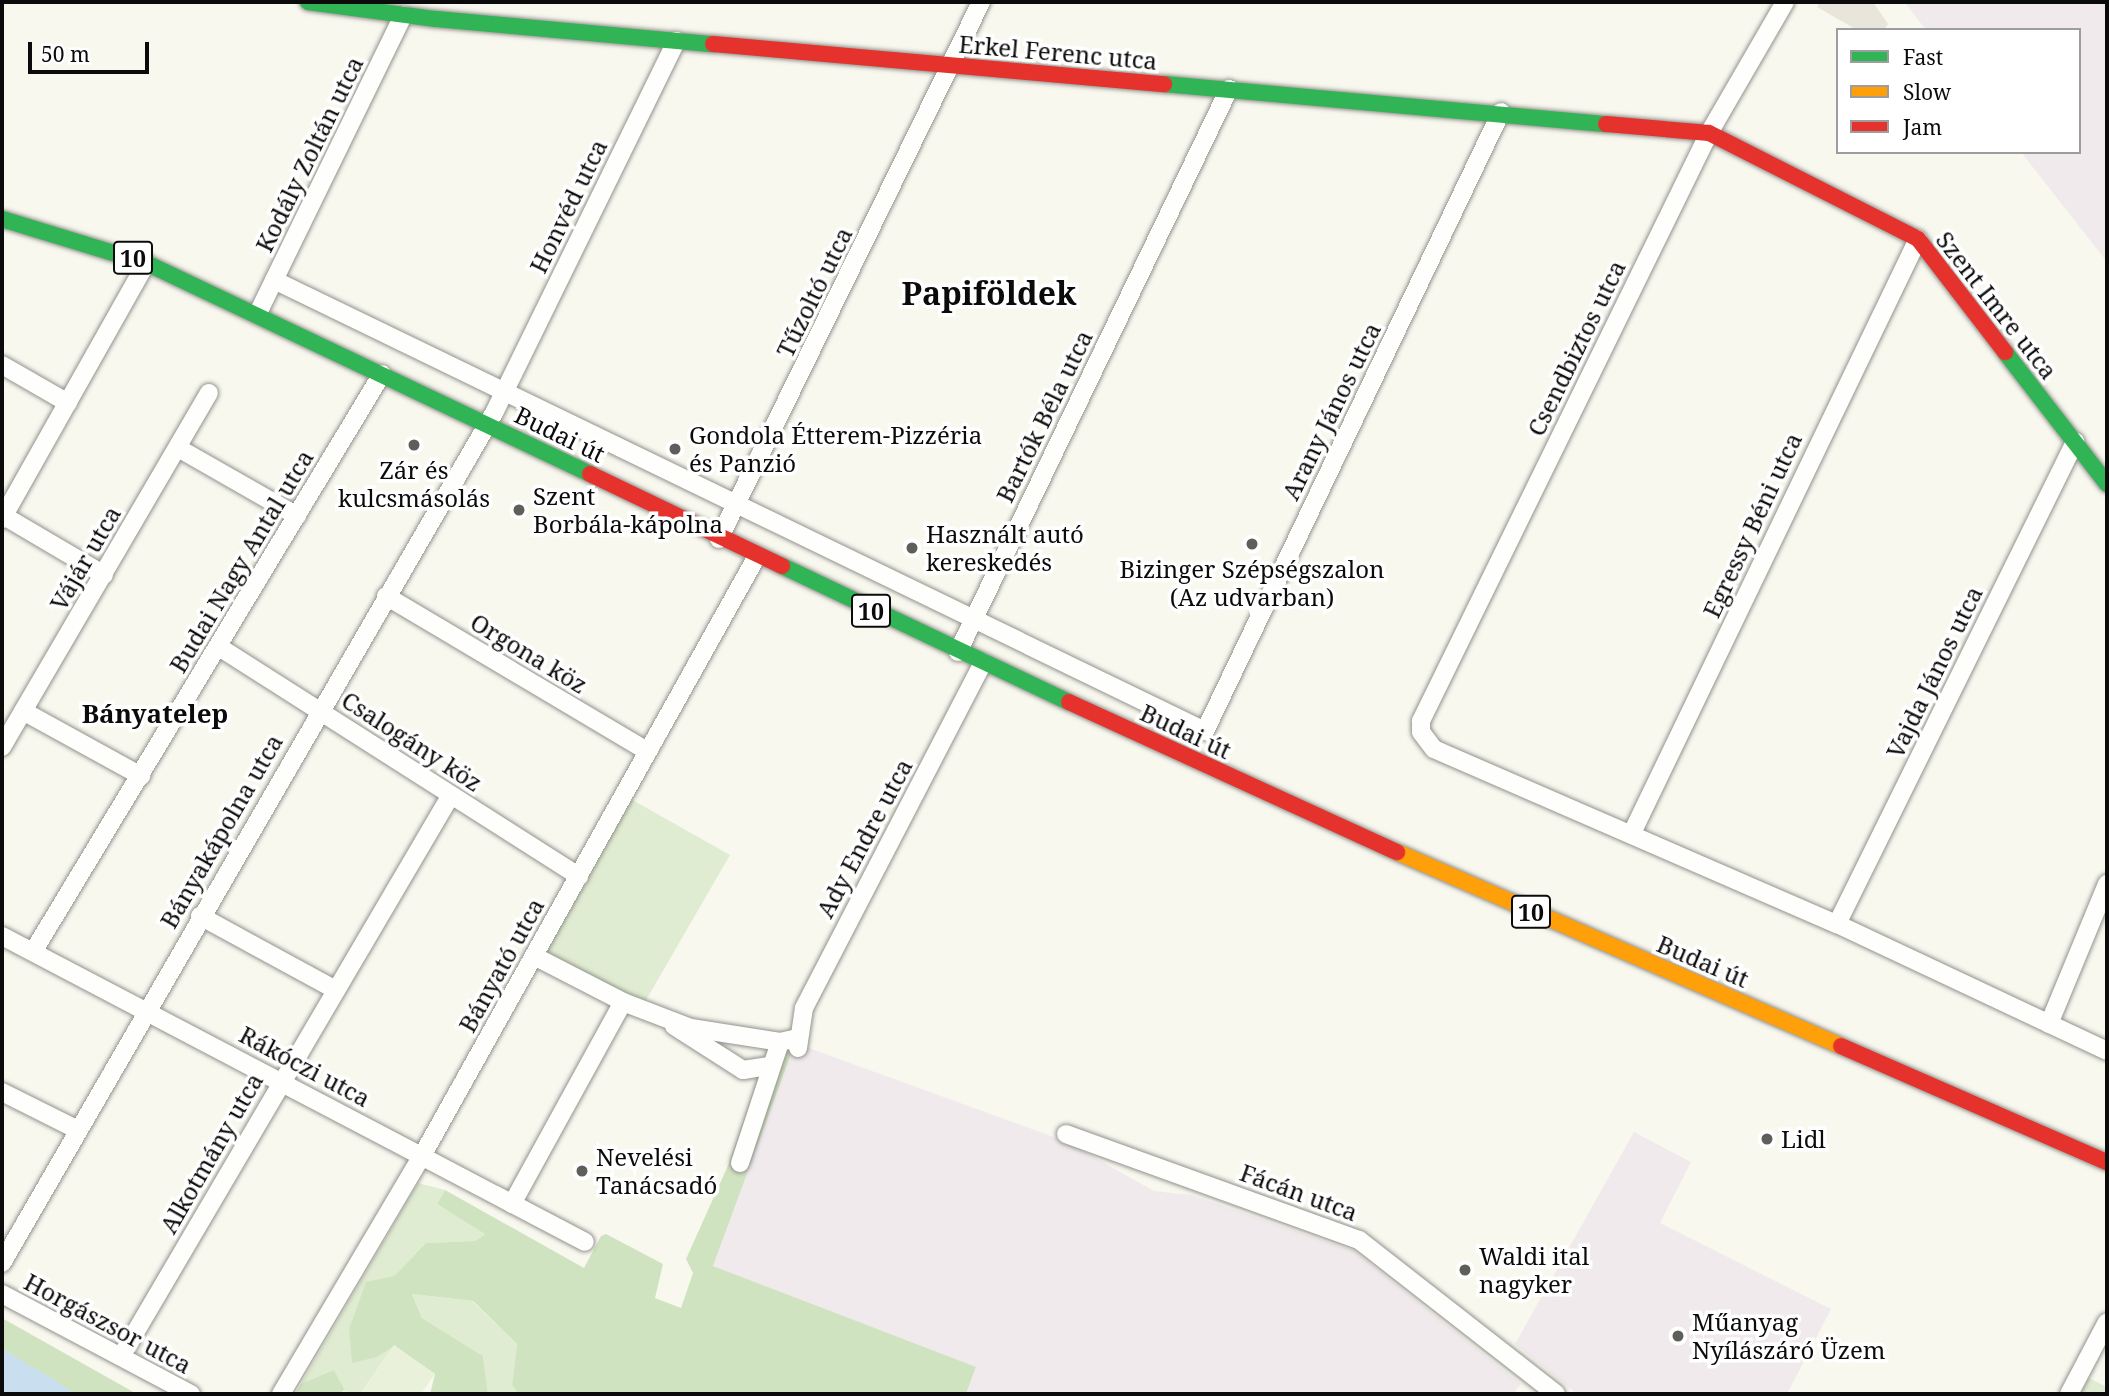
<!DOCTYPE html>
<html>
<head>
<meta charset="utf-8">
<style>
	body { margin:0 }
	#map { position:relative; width:2109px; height:1396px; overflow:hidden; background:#f9f8ef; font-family:"Noto Serif",serif }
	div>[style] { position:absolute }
	.industrial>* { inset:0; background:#f0eaec }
	.green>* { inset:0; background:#e0ecd1 }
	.forest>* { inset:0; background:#d0e3c0 }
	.pitch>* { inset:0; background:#eaf1da }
	.plaza>* { inset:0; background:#e8e6db }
	.water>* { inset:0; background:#c9dfef }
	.roads { filter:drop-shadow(0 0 2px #92928e) drop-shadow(0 0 2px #92928e) }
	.street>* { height:18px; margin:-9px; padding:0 9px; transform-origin:9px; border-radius:9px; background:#fefefd }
	.fast>* { height:16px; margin:-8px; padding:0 8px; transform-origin:8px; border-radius:8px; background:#30b455 }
	.slow>* { height:16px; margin:-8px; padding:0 8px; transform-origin:8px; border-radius:8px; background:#ff9f0a }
	.jam>* { height:16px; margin:-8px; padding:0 8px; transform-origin:8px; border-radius:8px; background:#e5322d }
	.dots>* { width:19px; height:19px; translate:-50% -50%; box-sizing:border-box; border:4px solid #fff; border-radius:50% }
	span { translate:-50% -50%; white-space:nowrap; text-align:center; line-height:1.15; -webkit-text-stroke:7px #fff; paint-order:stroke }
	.shield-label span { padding:2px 5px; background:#fff; border:2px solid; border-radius:5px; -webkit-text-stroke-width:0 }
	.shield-label { font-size:23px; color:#0b0b0b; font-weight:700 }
	.street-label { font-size:24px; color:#0b0b0b }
	.poi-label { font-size:24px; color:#0b0b0b }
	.left { translate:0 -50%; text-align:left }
	.neighbourhood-label { font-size:26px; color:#0b0b0b; font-weight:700 }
	.district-label { font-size:32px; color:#0b0b0b; font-weight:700 }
	.frame { position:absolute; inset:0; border:4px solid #0b0b0b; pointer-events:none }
	.legend { position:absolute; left:1836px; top:28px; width:245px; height:126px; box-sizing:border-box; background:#fff; border:2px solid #9d9d9d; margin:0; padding:9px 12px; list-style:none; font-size:21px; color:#0b0b0b }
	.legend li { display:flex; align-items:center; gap:14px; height:35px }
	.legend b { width:35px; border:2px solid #9d9d9d }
	.scale { position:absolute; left:28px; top:42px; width:121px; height:32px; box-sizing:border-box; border:4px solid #0b0b0b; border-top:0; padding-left:9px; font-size:21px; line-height:24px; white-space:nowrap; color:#0b0b0b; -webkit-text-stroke:5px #fff; paint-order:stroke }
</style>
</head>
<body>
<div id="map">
	<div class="industrial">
		<div style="clip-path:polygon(1904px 2px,2107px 2px,2107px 262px,2021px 152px,2079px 152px,2079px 30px,1926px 30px)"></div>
		<div style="clip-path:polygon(806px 1047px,1065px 1141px,1154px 1191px,1191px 1195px,1354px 1251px,1521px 1384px,1513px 1394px,966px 1394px,976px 1368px,713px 1266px,793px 1049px)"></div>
		<div style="clip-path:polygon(1634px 1132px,1691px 1162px,1660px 1223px,1831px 1309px,1787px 1394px,1577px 1394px,1515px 1344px)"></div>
	</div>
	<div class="green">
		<div style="clip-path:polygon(629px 798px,730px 855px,645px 1002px,543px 952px)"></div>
		<div style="clip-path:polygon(418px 1183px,445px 1190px,437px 1204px,486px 1233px,475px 1241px,426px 1243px,394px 1276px,377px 1357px,394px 1345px,360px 1394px,301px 1384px)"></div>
		<div style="clip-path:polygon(412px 1294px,472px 1301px,517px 1344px,512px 1385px,518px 1394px,488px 1394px,483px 1356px,422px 1318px)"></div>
		<div style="clip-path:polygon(2089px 1378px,2107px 1387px,2107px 1394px,2080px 1394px)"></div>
	</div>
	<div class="forest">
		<div style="clip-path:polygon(793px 1049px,713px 1266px,976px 1367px,966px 1394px,518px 1394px,512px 1385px,517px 1344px,473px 1301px,412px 1294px,422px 1318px,483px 1356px,488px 1394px,430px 1394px,435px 1374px,394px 1346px,377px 1357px,352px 1363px,349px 1329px,366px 1282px,394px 1276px,426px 1243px,475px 1241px,485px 1234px,437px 1204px,445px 1190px,584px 1268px,601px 1236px,606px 1234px,663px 1264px,655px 1298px,681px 1308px,693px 1273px,686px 1259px,730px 1161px,759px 1074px)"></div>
		<div style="clip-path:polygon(2px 1318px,137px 1394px,75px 1394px,2px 1349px)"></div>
		<div style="clip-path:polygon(334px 1370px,344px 1389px,341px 1394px,295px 1394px,301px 1384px)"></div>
	</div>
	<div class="pitch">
		<div style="clip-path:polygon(394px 1345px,435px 1374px,421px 1394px,360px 1394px)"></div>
	</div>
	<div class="plaza">
		<div style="clip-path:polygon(1819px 2px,1873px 2px,1888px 24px,1884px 30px,1857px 30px,1817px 7px)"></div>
	</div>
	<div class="water">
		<div style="clip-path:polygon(2px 1349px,51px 1378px,75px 1394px,2px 1394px)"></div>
	</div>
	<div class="roads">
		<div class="street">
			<div style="left:1785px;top:2px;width:151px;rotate:120.1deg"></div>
			<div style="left:1709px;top:133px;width:655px;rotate:116.1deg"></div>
			<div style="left:1421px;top:721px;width:11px;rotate:90deg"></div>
			<div style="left:1421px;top:732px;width:21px;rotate:53deg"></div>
			<div style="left:1434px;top:749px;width:439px;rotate:23.5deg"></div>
			<div style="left:1837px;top:924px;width:298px;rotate:25.2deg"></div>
			<div style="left:274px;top:280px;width:1034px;rotate:25.85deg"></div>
			<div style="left:1205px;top:731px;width:686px;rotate:-64.44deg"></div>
			<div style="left:258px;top:313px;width:331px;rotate:-64deg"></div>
			<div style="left:2px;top:365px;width:76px;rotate:29.9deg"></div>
			<div style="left:178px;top:448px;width:137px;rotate:29.7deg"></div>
			<div style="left:4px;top:516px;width:116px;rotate:30.5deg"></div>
			<div style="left:2px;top:519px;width:294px;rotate:-60.6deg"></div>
			<div style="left:719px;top:539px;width:598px;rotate:-63.99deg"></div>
			<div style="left:386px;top:596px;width:304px;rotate:30.7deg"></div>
			<div style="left:219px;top:647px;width:427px;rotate:32.5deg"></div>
			<div style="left:958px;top:652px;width:625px;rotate:-64.3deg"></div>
			<div style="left:23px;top:711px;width:135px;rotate:28.8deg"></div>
			<div style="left:2px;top:747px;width:410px;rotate:-59.7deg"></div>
			<div style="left:1632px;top:833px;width:659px;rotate:-64.29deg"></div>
			<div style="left:200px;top:916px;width:155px;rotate:28.6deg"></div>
			<div style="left:1837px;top:924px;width:538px;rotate:-63.72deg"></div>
			<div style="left:2px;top:936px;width:658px;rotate:27.69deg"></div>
			<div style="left:33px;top:952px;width:675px;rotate:-58.88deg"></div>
			<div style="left:534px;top:956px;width:100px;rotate:27.3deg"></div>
			<div style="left:623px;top:1002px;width:73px;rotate:20.9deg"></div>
			<div style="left:691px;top:1028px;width:90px;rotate:8.9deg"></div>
			<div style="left:780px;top:1042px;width:18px;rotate:-13deg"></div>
			<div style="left:2049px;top:1024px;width:152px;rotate:-67.5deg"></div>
			<div style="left:674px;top:1026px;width:82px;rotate:32.5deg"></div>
			<div style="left:743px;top:1070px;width:25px;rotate:-9deg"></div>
			<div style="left:798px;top:1048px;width:40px;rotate:-81.5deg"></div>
			<div style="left:804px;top:1008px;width:389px;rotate:-62.6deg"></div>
			<div style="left:2px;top:1092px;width:83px;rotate:26.6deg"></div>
			<div style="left:1066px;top:1134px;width:312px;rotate:19.9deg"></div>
			<div style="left:1359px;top:1240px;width:250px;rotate:38deg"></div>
			<div style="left:740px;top:1163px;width:127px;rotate:-71.7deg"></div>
			<div style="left:512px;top:1204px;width:230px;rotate:-61.2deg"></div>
			<div style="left:2px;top:1263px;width:984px;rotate:-59.94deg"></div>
			<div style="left:495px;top:411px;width:412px;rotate:-63.9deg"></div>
			<div style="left:2px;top:1294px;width:214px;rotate:27.9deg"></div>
			<div style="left:122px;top:1355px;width:649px;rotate:-59.57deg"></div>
			<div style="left:281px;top:1394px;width:277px;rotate:-59.4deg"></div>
			<div style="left:422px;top:1156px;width:687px;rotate:-60.82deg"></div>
			<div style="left:2069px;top:1394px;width:81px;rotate:-62.2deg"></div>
		</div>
		<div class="fast">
			<div style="left:308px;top:2px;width:129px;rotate:7.6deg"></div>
			<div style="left:436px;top:19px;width:278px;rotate:5.2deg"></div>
			<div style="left:1164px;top:84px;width:444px;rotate:5.2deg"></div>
			<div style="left:2px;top:219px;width:151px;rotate:17deg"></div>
			<div style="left:146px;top:263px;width:492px;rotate:25.4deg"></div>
			<div style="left:2005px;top:352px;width:167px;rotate:52.3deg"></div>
			<div style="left:782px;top:566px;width:318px;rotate:25.4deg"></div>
		</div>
		<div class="slow">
			<div style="left:1397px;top:852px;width:485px;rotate:23.6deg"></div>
		</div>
		<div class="jam">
			<div style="left:713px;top:44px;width:453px;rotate:5.1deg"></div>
			<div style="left:1606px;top:124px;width:103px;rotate:5deg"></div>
			<div style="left:1709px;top:133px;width:234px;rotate:26.9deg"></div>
			<div style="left:1918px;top:239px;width:143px;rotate:52.4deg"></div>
			<div style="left:590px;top:474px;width:213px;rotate:25.6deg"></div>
			<div style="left:1069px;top:702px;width:361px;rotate:24.6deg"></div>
			<div style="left:1841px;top:1046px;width:290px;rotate:23.6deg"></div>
		</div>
	</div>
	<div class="dots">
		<div style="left:414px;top:445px;background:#5e5e5b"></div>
		<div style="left:675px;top:449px;background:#5e5e5b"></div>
		<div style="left:519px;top:510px;background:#5e5e5b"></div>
		<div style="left:1252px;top:544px;background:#5e5e5b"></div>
		<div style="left:912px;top:548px;background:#5e5e5b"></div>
		<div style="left:1767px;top:1139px;background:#5e5e5b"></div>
		<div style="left:582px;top:1171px;background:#5e5e5b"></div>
		<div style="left:1465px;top:1270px;background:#5e5e5b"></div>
		<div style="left:1678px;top:1336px;background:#5e5e5b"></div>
	</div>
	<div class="shield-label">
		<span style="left:133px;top:258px">10</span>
		<span style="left:871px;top:611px">10</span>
		<span style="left:1531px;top:912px">10</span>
	</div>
	<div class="street-label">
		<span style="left:1058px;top:52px;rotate:5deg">Erkel Ferenc utca</span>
		<span style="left:309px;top:154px;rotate:-64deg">Kodály Zoltán utca</span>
		<span style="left:568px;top:206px;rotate:-64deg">Honvéd utca</span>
		<span style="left:814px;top:292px;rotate:-64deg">Tűzoltó utca</span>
		<span style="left:1997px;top:305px;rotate:52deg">Szent Imre utca</span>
		<span style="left:1576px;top:348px;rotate:-64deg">Csendbiztos utca</span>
		<span style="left:1331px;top:411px;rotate:-64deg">Arany János utca</span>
		<span style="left:1044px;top:416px;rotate:-64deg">Bartók Béla utca</span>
		<span style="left:560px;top:434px;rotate:26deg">Budai út</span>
		<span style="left:1752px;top:525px;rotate:-65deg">Egressy Béni utca</span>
		<span style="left:85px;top:558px;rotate:-60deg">Vájár utca</span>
		<span style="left:241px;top:561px;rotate:-59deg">Budai Nagy Antal utca</span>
		<span style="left:529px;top:653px;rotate:31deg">Orgona köz</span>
		<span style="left:1934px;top:672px;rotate:-64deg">Vajda János utca</span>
		<span style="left:1186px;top:731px;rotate:25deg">Budai út</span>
		<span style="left:412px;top:741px;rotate:33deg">Csalogány köz</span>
		<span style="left:221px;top:831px;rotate:-60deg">Bányakápolna utca</span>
		<span style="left:864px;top:838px;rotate:-62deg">Ady Endre utca</span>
		<span style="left:1703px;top:961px;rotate:23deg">Budai út</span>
		<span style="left:501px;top:965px;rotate:-61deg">Bányató utca</span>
		<span style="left:305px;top:1066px;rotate:28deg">Rákóczi utca</span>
		<span style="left:211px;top:1153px;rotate:-60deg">Alkotmány utca</span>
		<span style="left:1299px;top:1192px;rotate:20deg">Fácán utca</span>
		<span style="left:108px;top:1323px;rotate:28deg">Horgászsor utca</span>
	</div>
	<div class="poi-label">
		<span class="left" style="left:689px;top:449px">Gondola Étterem-Pizzéria<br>és Panzió</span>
		<span style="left:414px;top:484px">Zár és<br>kulcsmásolás</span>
		<span class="left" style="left:533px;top:510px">Szent<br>Borbála-kápolna</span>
		<span class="left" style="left:926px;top:548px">Használt autó<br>kereskedés</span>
		<span style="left:1252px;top:583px">Bizinger Szépségszalon<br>(Az udvarban)</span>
		<span class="left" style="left:1781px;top:1139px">Lidl</span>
		<span class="left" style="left:596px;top:1171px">Nevelési<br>Tanácsadó</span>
		<span class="left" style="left:1479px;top:1270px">Waldi ital<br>nagyker</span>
		<span class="left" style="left:1692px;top:1336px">Műanyag<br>Nyílászáró Üzem</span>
	</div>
	<div class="neighbourhood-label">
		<span style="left:155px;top:714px">Bányatelep</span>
	</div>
	<div class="district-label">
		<span style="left:989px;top:293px">Papiföldek</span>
	</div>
	<div class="frame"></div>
	<ul class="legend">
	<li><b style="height:9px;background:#30b455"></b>Fast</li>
	<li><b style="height:9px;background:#ff9f0a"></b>Slow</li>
	<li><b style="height:9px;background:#e5322d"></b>Jam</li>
	</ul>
	<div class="scale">50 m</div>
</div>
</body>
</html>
